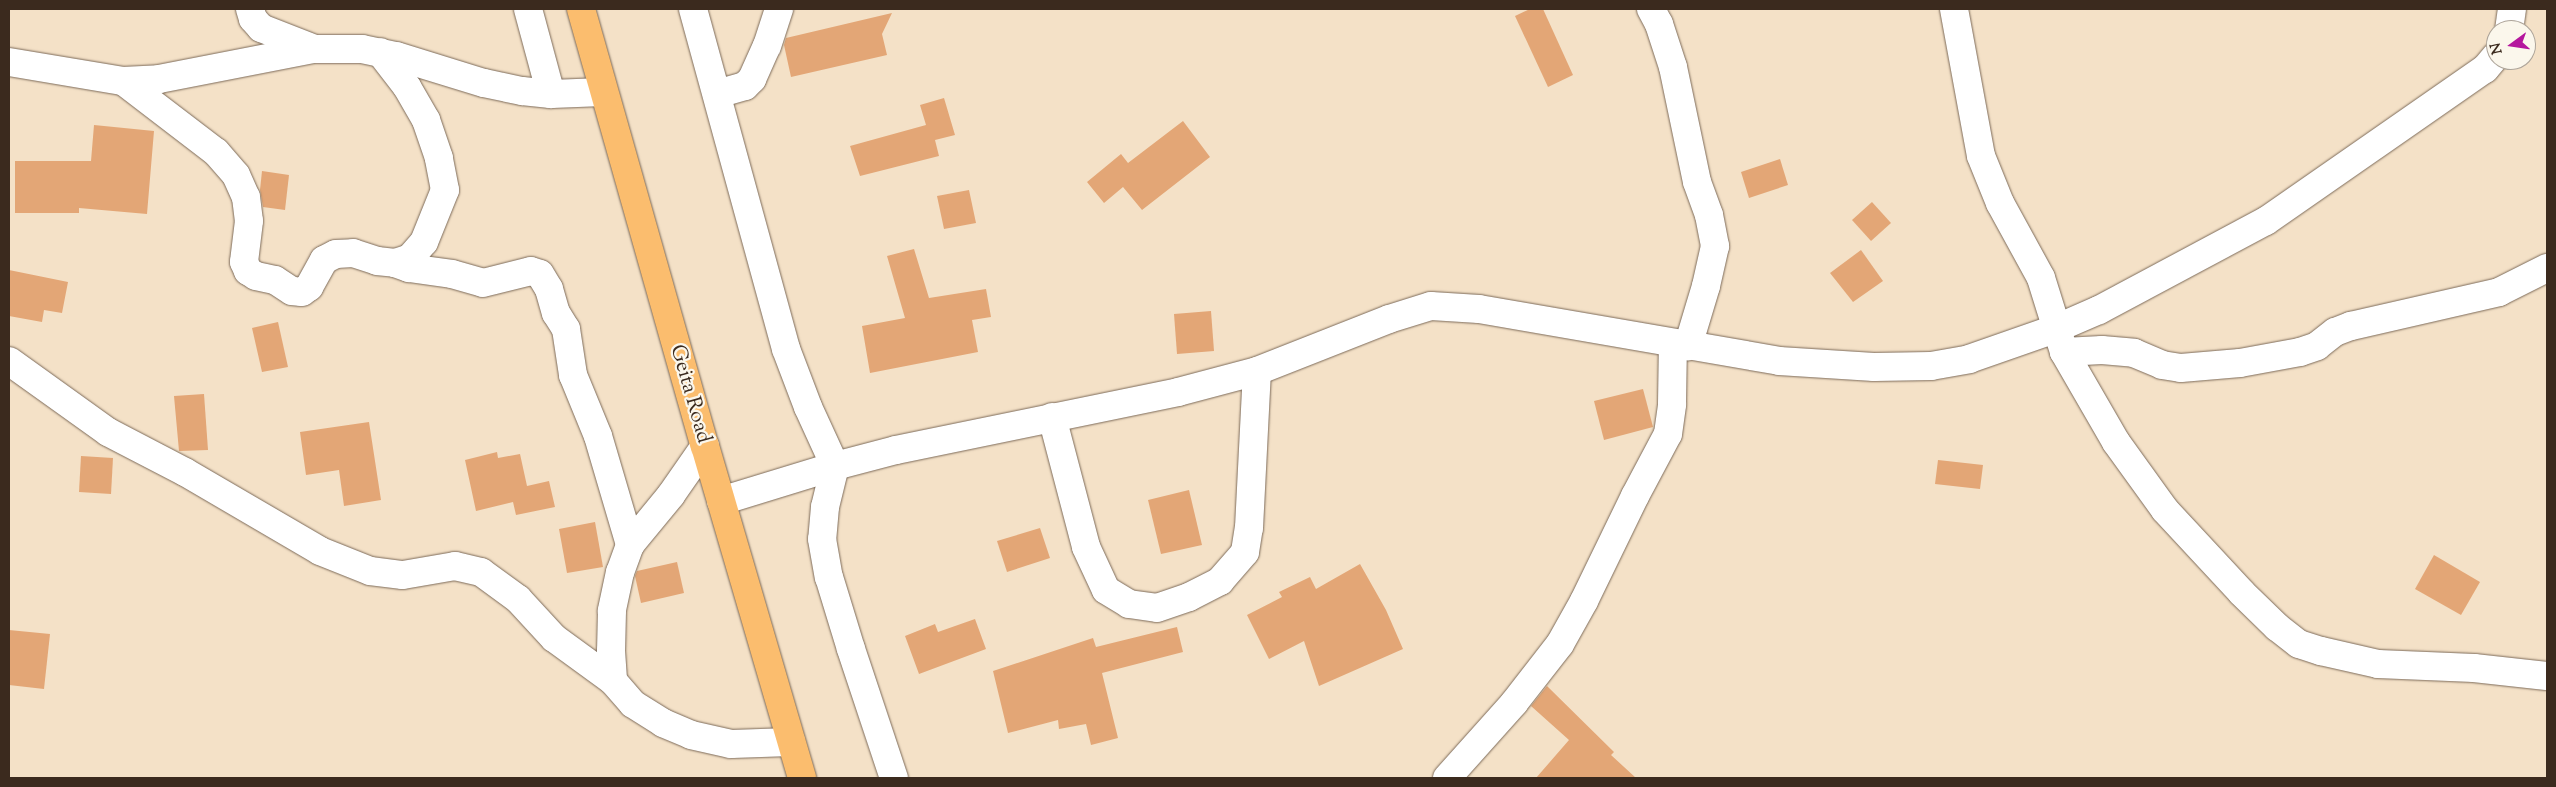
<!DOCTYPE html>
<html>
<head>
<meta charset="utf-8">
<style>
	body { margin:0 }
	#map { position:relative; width:2556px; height:787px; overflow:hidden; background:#f4e1c7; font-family:"Sorts Mill Goudy",serif }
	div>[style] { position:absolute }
	.building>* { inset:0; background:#e3a676 }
	.roads { filter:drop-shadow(0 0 1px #7c6a59) drop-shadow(0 0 1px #7c6a59) }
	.minor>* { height:28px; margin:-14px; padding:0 14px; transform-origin:14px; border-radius:14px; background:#fff }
	.highway>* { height:28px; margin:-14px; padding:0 14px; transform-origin:14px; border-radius:14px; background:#fbbd6e }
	span { translate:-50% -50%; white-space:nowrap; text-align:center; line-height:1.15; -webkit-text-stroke:4.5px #fbf7ec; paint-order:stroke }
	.street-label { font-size:21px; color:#3b2a1e }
	.frame { position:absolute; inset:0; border:10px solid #3b2a1e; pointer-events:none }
	.north { position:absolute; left:2486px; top:20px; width:50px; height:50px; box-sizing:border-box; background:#fbf7ec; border:1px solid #aea59a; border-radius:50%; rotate:256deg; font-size:14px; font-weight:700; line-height:20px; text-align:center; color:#3b2a1e }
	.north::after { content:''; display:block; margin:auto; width:18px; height:22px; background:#b5179e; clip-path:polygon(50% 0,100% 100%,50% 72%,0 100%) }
</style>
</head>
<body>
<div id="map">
	<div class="building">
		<div style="clip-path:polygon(1530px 9px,1543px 9px,1573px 75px,1548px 87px,1515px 16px)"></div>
		<div style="clip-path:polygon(892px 13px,882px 34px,887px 55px,791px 77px,784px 45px,786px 38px)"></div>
		<div style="clip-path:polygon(944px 98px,955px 135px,935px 140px,939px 156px,860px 176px,850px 146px,926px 125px,920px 105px)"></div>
		<div style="clip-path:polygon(1183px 121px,1210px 157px,1142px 210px,1123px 187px,1104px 203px,1087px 182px,1121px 154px,1128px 163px)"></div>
		<div style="clip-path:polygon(94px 125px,154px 131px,147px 214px,79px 208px,79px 213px,15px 213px,15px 161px,91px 161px)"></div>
		<div style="clip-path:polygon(1780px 159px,1788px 185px,1749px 198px,1741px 172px)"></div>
		<div style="clip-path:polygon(262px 171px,289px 175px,285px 210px,263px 207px,260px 190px)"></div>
		<div style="clip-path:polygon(969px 190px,976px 223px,944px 229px,937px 196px)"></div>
		<div style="clip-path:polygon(1872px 202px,1891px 223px,1871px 241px,1852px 220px)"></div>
		<div style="clip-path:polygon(914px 249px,929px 298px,986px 289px,991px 317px,972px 320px,978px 352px,870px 373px,862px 326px,905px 318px,887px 256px)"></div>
		<div style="clip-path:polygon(1861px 250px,1883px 281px,1853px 302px,1830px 273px)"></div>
		<div style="clip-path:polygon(9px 270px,68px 282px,62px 313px,44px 310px,42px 322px,9px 316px)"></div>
		<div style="clip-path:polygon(1211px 311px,1214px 351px,1177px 354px,1174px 314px)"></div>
		<div style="clip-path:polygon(278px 322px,288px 367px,262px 372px,252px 328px)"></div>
		<div style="clip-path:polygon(1643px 389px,1653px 427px,1604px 440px,1594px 401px)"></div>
		<div style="clip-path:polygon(204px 394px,208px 450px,179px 451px,174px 396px)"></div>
		<div style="clip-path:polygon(369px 422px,381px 500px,344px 506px,339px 470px,306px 475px,300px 432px)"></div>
		<div style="clip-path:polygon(497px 452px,498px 458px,520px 454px,527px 486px,549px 481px,555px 507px,516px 515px,513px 502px,476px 511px,465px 460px)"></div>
		<div style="clip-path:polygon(81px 456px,113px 458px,111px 494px,79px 492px)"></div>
		<div style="clip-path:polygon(1938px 460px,1983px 465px,1980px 489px,1935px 484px)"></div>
		<div style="clip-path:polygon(1189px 490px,1202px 545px,1161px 554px,1148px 500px)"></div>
		<div style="clip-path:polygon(595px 522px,603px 567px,567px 573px,559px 529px)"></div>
		<div style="clip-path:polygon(1040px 528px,1050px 558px,1007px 572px,997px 541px)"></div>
		<div style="clip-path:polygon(2434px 555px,2480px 582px,2461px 615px,2415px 589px)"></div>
		<div style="clip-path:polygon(677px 562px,684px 593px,641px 603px,635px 576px,637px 571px)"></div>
		<div style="clip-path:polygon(1360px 564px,1386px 610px,1403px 649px,1319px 686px,1304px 641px,1269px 659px,1247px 615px,1282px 597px,1279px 592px,1310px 577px,1316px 589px)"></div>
		<div style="clip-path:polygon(975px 619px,986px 649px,919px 674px,905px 636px,935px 624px,938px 632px)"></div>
		<div style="clip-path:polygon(1177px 627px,1183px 652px,1102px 673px,1118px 738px,1091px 745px,1086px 724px,1059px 729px,1058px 720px,1008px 733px,993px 671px,1093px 638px,1096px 647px)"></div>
		<div style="clip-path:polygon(9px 630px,50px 634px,44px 689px,9px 685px)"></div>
		<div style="clip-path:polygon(1547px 686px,1614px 752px,1611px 755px,1636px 778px,1536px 778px,1569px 740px,1531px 706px)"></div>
	</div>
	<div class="roads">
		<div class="minor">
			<div style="left:250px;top:9px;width:10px;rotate:73deg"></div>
			<div style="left:253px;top:19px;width:12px;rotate:48deg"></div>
			<div style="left:261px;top:28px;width:55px;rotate:21.4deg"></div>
			<div style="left:528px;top:9px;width:88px;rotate:74.9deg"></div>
			<div style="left:693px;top:9px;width:352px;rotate:74.7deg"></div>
			<div style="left:786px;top:349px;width:62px;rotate:69.2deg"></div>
			<div style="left:808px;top:407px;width:65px;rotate:65.4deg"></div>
			<div style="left:835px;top:466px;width:42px;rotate:103.7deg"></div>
			<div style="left:825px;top:507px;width:32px;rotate:95deg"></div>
			<div style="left:822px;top:539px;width:39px;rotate:80deg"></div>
			<div style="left:829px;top:577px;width:75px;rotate:73deg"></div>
			<div style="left:851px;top:649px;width:136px;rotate:71.6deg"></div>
			<div style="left:1651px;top:9px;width:17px;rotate:62deg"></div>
			<div style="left:1659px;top:24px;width:45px;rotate:72deg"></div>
			<div style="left:1673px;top:67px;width:117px;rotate:78.2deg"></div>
			<div style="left:1697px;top:182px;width:35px;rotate:70deg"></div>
			<div style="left:1709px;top:215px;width:32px;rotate:79deg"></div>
			<div style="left:1715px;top:246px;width:41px;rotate:102.7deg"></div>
			<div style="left:1706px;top:286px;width:63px;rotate:106.7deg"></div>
			<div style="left:1954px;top:9px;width:149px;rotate:79.6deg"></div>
			<div style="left:1981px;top:156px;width:51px;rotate:68deg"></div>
			<div style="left:2000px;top:203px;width:85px;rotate:61.3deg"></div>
			<div style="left:2041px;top:278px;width:77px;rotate:72.7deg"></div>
			<div style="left:2064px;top:352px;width:104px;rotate:60deg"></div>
			<div style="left:2116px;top:442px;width:84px;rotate:54.2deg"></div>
			<div style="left:2165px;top:510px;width:113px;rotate:47.1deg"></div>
			<div style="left:2242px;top:593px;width:49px;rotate:44.2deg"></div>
			<div style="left:2277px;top:627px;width:28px;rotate:38deg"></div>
			<div style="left:2299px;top:644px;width:23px;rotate:18deg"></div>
			<div style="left:2321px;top:651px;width:58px;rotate:12.8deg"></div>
			<div style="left:2378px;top:664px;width:96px;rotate:2.4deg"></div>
			<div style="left:2474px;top:668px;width:73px;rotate:6.3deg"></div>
			<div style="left:2509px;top:30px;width:21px;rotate:-82deg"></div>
			<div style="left:9px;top:62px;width:116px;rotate:9.5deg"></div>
			<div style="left:123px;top:81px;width:36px;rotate:-3deg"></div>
			<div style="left:159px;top:79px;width:157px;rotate:-11deg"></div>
			<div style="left:313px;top:49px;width:49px"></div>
			<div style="left:362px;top:49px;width:35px;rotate:12deg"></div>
			<div style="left:396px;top:56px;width:92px;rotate:17.1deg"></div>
			<div style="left:484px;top:83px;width:39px;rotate:12deg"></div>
			<div style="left:522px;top:91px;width:29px;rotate:6deg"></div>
			<div style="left:551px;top:94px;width:52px;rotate:-2.2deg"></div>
			<div style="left:123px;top:81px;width:117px;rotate:37.4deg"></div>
			<div style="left:216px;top:152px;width:30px;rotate:49deg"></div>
			<div style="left:236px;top:175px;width:24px;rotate:66deg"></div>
			<div style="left:246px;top:197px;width:24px;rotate:83deg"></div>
			<div style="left:249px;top:221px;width:41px;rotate:97deg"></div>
			<div style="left:244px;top:262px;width:10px;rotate:66deg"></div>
			<div style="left:248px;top:271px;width:9px;rotate:32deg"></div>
			<div style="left:256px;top:276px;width:19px;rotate:12deg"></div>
			<div style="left:275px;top:280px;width:20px;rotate:33deg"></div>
			<div style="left:292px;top:291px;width:10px;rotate:6deg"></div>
			<div style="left:302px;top:292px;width:9px;rotate:-36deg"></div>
			<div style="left:309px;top:287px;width:31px;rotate:-61deg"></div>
			<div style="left:324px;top:260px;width:13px;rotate:-27deg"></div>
			<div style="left:336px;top:254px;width:17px;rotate:-3deg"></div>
			<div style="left:353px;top:253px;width:25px;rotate:18deg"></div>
			<div style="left:377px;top:261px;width:18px;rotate:6deg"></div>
			<div style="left:395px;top:263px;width:16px;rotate:-18deg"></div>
			<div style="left:410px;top:258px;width:21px;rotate:-49deg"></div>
			<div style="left:424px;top:242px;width:56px;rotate:-68deg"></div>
			<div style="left:445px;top:190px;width:33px;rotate:-101deg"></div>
			<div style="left:439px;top:158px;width:40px;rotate:-108.9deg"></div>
			<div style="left:426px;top:120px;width:38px;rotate:-120deg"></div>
			<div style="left:407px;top:87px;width:44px;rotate:-127.6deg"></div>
			<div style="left:717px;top:94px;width:29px;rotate:-16deg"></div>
			<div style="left:745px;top:86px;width:10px;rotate:-45deg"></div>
			<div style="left:752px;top:79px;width:36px;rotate:-66deg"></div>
			<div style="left:767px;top:46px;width:39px;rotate:-72deg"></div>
			<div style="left:395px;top:263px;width:15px;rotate:20deg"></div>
			<div style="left:409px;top:268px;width:43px;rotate:7.9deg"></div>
			<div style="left:452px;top:274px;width:32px;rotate:16deg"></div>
			<div style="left:483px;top:283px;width:49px;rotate:-14deg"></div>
			<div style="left:531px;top:271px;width:9px;rotate:18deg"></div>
			<div style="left:540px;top:274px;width:17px;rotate:59deg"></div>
			<div style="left:549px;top:289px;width:25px;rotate:74deg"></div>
			<div style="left:556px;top:313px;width:19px;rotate:58deg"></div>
			<div style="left:566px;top:329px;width:47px;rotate:81.3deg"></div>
			<div style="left:573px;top:375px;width:66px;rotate:67.7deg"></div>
			<div style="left:598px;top:436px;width:114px;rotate:73.6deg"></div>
			<div style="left:2064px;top:352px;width:38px;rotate:-3deg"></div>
			<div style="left:2102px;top:350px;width:32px;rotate:5deg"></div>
			<div style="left:2134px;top:353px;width:30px;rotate:23deg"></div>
			<div style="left:2162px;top:365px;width:19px;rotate:9deg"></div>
			<div style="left:2181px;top:368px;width:59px;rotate:-4.8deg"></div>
			<div style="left:2240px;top:363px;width:61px;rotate:-10.4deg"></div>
			<div style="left:2300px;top:352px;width:18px;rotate:-19deg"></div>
			<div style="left:2317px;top:346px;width:23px;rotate:-38deg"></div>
			<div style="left:2335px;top:332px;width:17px;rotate:-21deg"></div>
			<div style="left:2351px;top:326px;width:152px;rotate:-12.9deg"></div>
			<div style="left:2499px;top:292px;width:54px;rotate:-26.6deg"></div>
			<div style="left:9px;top:361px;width:122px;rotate:35.6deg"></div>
			<div style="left:108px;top:432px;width:87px;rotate:27.5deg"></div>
			<div style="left:185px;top:472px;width:156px;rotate:30.3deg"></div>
			<div style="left:320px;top:551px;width:54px;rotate:21.8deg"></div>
			<div style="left:370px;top:571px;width:33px;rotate:7deg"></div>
			<div style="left:403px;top:575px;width:53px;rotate:-9.8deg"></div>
			<div style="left:455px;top:566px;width:27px;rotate:13deg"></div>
			<div style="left:481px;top:572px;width:46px;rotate:36.1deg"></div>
			<div style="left:518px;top:599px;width:53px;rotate:47.3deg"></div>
			<div style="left:554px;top:638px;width:73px;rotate:36.1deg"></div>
			<div style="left:1052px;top:417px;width:134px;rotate:75.3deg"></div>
			<div style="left:1086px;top:547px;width:47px;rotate:65.1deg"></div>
			<div style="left:1106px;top:590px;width:27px;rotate:31deg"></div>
			<div style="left:1129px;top:604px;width:28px;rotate:8deg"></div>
			<div style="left:1157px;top:608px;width:34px;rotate:-19deg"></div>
			<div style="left:1189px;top:597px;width:35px;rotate:-27deg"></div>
			<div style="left:1220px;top:581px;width:38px;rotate:-49deg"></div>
			<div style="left:1245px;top:552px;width:24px;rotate:-81deg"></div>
			<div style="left:1249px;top:528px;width:157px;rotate:-87.1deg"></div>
			<div style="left:705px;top:446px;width:60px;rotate:124.8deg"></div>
			<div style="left:671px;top:495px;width:65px;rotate:129.4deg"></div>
			<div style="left:630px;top:545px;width:29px;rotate:110deg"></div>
			<div style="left:620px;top:572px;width:40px;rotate:102deg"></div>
			<div style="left:612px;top:611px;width:40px;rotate:91.4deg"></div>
			<div style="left:611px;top:651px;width:30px;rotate:86deg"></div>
			<div style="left:613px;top:681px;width:30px;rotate:49deg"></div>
			<div style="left:633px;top:704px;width:36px;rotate:32deg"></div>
			<div style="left:663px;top:723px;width:30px;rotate:23deg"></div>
			<div style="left:691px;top:735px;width:41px;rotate:12.7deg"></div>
			<div style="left:731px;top:744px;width:60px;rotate:-1.9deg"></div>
			<div style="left:721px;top:501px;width:119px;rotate:-17.1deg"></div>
			<div style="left:835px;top:466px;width:63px;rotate:-14.7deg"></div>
			<div style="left:896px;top:450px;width:288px;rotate:-11.6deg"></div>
			<div style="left:1178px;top:392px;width:82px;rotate:-14.9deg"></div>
			<div style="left:1257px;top:371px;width:142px;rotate:-21.5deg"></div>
			<div style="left:1389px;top:319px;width:44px;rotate:-17.2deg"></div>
			<div style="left:1431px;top:306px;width:48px;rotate:3.6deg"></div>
			<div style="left:1479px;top:309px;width:304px;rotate:9.8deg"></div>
			<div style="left:1779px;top:361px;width:95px;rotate:3.6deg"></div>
			<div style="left:1874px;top:367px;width:57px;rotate:-1deg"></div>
			<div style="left:1931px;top:366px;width:39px;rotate:-10deg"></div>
			<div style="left:1969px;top:359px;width:91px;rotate:-19.2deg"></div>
			<div style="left:2055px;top:329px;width:48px;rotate:-23.4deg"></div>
			<div style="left:2099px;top:310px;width:189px;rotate:-28.1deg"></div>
			<div style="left:2266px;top:221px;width:267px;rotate:-34.8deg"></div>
			<div style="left:2485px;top:69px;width:17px;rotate:-50deg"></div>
			<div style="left:1447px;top:778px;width:101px;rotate:-48.2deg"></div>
			<div style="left:1514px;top:703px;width:75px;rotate:-52.1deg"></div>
			<div style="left:1560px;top:644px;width:49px;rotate:-60.8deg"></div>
			<div style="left:1584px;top:601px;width:117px;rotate:-64.1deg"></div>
			<div style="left:1635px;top:496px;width:70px;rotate:-62deg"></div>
			<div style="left:1668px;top:434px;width:30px;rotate:-82deg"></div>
			<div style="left:1672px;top:404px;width:61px;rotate:-89.1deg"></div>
		</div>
		<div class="highway">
			<div style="left:581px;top:9px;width:454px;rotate:74.2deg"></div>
			<div style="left:705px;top:446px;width:346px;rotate:73.7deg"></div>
		</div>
	</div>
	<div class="street-label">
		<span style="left:690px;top:394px;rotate:74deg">Geita Road</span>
	</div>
	<div class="frame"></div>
	<div class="north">N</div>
</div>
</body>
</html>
